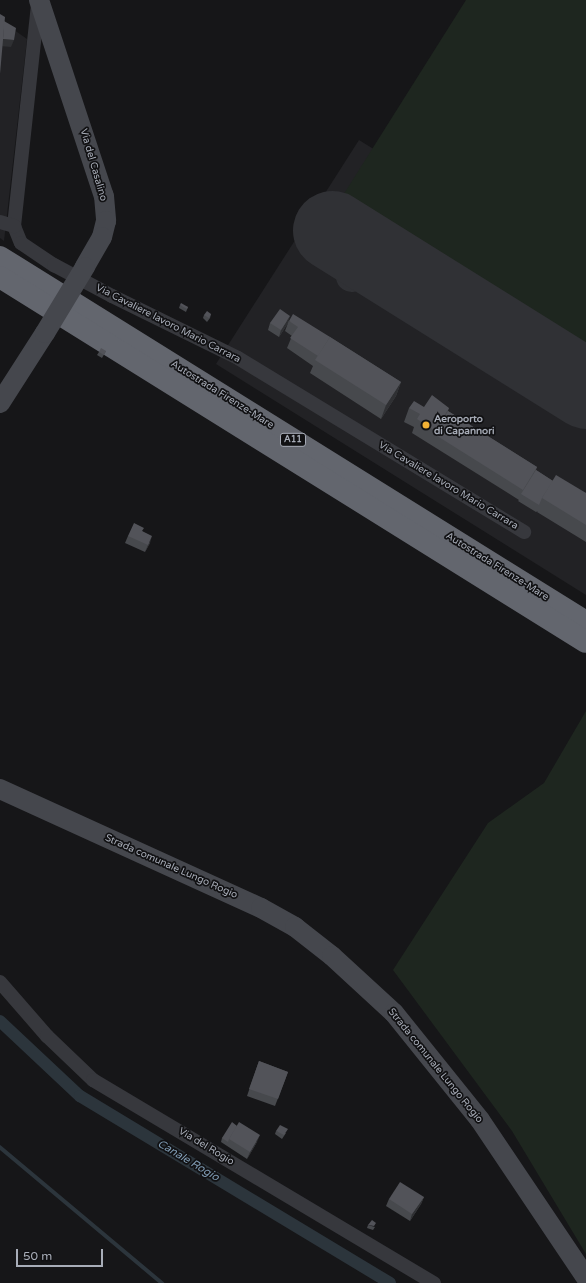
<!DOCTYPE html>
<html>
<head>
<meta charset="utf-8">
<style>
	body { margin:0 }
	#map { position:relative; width:586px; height:1283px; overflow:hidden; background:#161618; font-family:"Varela Round",sans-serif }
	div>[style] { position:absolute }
	.built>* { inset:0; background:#222225 }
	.green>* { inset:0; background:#1e261f }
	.stream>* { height:3.5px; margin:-1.75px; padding:0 1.75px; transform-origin:1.75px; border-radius:1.75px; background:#2c353c }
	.canal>* { height:12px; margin:-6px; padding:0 6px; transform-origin:6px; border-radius:6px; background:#2c353c }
	.taxiway>* { height:31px; margin:-15.5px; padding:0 15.5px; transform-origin:15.5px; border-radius:15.5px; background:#303135 }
	.runway>* { height:79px; margin:-39.5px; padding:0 39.5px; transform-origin:39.5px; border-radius:39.5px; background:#303135 }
	.street>* { height:14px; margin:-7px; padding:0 7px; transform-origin:7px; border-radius:7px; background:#37383d }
	.secondary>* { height:20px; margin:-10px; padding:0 10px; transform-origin:10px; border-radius:10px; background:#45474d }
	.highway>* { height:22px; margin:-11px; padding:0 11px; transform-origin:11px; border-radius:11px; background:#63666e }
	.secondary-bridge>* { height:20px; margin:-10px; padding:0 10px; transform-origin:10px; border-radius:10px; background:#45474d }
	.wall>* { inset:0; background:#47494d }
	.shaded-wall>* { inset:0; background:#2f3033 }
	.building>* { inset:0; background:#525359 }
	.dots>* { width:11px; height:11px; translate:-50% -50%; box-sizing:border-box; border:2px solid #111113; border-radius:50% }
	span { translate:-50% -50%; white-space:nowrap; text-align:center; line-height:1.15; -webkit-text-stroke:3.5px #111113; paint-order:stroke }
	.shield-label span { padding:1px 3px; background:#111113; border:1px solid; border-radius:3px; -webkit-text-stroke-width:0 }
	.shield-label { font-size:9px; color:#a8adb8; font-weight:700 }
	.street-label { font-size:10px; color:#a8adb8 }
	.poi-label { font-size:10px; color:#a8adb8; font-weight:700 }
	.left { translate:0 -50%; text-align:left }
	.water-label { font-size:11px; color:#7f9bb3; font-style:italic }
	.scale { position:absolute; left:16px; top:1249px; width:87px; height:18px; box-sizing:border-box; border:2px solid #a8adb8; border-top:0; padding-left:5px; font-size:12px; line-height:14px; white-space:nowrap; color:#a8adb8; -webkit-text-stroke:3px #111113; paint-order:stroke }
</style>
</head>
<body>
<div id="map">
	<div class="built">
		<div style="clip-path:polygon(0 20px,27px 39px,4px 241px,0 238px)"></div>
		<div style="clip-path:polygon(359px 140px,586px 281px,586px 595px,216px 364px)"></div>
	</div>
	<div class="green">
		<div style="clip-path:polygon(466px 0,586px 0,586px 364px,335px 208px)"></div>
		<div style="clip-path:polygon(586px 711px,586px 1254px,512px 1131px,393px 970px,488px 823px,544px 783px)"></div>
	</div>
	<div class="stream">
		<div style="left:0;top:1147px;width:212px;rotate:40deg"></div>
	</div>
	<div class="canal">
		<div style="left:0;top:1021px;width:110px;rotate:43.2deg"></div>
		<div style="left:80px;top:1096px;width:362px;rotate:31.1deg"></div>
	</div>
	<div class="taxiway">
		<div style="left:351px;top:276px;width:29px;rotate:-56deg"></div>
	</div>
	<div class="runway">
		<div style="left:332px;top:230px;width:300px;rotate:32deg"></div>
	</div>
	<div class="street">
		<div style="left:38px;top:5px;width:222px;rotate:96.2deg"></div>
		<div style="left:14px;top:226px;width:18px;rotate:68deg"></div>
		<div style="left:21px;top:243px;width:40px;rotate:34deg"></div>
		<div style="left:54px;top:265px;width:66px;rotate:28.1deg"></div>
		<div style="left:112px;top:296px;width:140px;rotate:26.2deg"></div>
		<div style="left:238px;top:358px;width:335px;rotate:31.3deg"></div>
		<div style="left:0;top:222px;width:15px;rotate:16deg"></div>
		<div style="left:0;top:982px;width:72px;rotate:49deg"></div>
		<div style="left:47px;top:1036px;width:64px;rotate:43.7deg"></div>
		<div style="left:93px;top:1080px;width:397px;rotate:30.8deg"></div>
	</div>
	<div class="secondary">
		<div style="left:39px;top:0;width:206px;rotate:71.7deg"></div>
		<div style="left:104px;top:196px;width:25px;rotate:85deg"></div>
		<div style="left:106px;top:221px;width:16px;rotate:104deg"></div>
		<div style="left:102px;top:237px;width:34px;rotate:120deg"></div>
		<div style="left:0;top:403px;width:83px;rotate:-57.3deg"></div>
		<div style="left:0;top:789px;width:287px;rotate:24.5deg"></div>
		<div style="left:261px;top:908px;width:39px;rotate:29deg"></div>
		<div style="left:295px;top:927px;width:47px;rotate:38.1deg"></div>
		<div style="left:332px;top:956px;width:84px;rotate:42.6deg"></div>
		<div style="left:394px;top:1013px;width:137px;rotate:51.2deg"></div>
		<div style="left:480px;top:1120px;width:190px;rotate:56.1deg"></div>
	</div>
	<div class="highway">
		<div style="left:0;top:257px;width:690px;rotate:31.92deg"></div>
		<div style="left:0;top:277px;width:690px;rotate:31.92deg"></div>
	</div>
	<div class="secondary-bridge">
		<div style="left:45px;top:333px;width:77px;rotate:-58.8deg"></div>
	</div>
	<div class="wall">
		<div style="clip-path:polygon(180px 305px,188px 307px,186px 312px,179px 308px)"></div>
		<div style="clip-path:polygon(211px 314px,210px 318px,207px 322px,203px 318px,204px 315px)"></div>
		<div style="clip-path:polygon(289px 321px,330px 337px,401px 382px,396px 396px,381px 419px,310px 373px,313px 366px,287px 348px,292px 336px,285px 331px,288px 323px,279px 337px,268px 330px,270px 323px)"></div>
		<div style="clip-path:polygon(106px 351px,102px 358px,97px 355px,99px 352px)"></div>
		<div style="clip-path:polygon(424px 407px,449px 408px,448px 411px,537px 467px,536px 470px,553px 481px,586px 493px,586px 542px,537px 512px,538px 511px,536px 512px,518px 501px,519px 500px,412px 433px,414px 427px,404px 422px,409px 408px)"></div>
		<div style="clip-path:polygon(142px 531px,150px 543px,145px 552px,125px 543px,128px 536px)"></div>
		<div style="clip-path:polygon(259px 1061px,288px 1072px,275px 1106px,247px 1096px)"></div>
		<div style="clip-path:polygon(237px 1126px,257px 1142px,247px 1159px,221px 1142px,222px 1138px)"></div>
		<div style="clip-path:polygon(276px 1131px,286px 1133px,282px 1139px,275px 1134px)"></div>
		<div style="clip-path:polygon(424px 1197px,421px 1204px,410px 1221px,386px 1206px,389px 1199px)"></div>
		<div style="clip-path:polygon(368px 1225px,375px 1227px,373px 1230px,367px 1228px)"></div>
	</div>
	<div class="shaded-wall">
		<div style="clip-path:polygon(2px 39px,14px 40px,11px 47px,0 46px)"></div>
		<div style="clip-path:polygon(290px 316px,288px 323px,279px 337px,281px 330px)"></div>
		<div style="clip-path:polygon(401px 382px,396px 396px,381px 419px,386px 405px)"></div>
		<div style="clip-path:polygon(152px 536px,150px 543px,145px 552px,148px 545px)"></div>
		<div style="clip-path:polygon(260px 1135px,257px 1142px,247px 1159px,250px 1152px)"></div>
		<div style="clip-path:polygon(424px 1197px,421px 1204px,410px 1221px,412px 1214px)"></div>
	</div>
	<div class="building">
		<div style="clip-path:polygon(0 14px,5px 17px,0 74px)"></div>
		<div style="clip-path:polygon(4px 21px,16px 28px,14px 40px,3px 39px)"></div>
		<div style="clip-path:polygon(181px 303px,188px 307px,187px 309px,180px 305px)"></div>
		<div style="clip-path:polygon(280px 309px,290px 316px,281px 330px,270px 323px)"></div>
		<div style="clip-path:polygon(207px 311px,211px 314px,209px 318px,204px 315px)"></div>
		<div style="clip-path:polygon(293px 314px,330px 337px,318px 356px,290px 338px,298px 327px,289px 321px)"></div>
		<div style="clip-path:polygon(330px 337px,401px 382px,386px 405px,315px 360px)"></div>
		<div style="clip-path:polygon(101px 348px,106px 351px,104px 355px,99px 352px)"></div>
		<div style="clip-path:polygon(432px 395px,449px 408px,435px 431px,417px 419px,420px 414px,409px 408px,414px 401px,424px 407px)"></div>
		<div style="clip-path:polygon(448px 411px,537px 467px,523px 490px,434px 434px)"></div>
		<div style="clip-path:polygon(536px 470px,553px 481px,542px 498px,539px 505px,521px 494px)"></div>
		<div style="clip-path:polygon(556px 475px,586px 493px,586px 525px,542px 498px)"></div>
		<div style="clip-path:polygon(134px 523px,144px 528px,142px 531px,152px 536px,148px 545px,128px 536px)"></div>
		<div style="clip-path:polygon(259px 1061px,288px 1072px,278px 1099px,249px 1089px)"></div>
		<div style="clip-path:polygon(232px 1122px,237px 1126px,229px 1139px,228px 1142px,222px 1138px)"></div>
		<div style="clip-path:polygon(239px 1122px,260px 1135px,250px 1152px,229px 1139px)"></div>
		<div style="clip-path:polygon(280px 1125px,288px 1129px,284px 1135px,276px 1131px)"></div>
		<div style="clip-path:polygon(400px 1182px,424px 1197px,412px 1214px,389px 1199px)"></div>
		<div style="clip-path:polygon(372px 1220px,376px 1223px,374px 1226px,368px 1225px)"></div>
	</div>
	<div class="dots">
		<div style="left:426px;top:425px;background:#f2b134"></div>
	</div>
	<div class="shield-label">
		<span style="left:293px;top:440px">A11</span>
	</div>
	<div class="street-label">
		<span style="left:93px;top:165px;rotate:74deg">Via del Casalino</span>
		<span style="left:168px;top:324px;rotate:27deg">Via Cavaliere lavoro Mario Carrara</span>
		<span style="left:222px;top:395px;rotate:32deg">Autostrada Firenze-Mare</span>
		<span style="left:448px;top:486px;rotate:31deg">Via Cavaliere lavoro Mario Carrara</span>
		<span style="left:497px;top:567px;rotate:32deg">Autostrada Firenze-Mare</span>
		<span style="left:171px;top:867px;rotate:24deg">Strada comunale Lungo Rogio</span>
		<span style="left:435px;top:1066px;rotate:51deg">Strada comunale Lungo Rogio</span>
		<span style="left:206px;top:1147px;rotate:31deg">Via del Rogio</span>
	</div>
	<div class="poi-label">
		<span class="left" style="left:434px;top:425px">Aeroporto<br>di Capannori</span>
	</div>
	<div class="water-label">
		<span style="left:188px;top:1161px;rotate:31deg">Canale Rogio</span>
	</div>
	<div class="scale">50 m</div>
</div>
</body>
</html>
